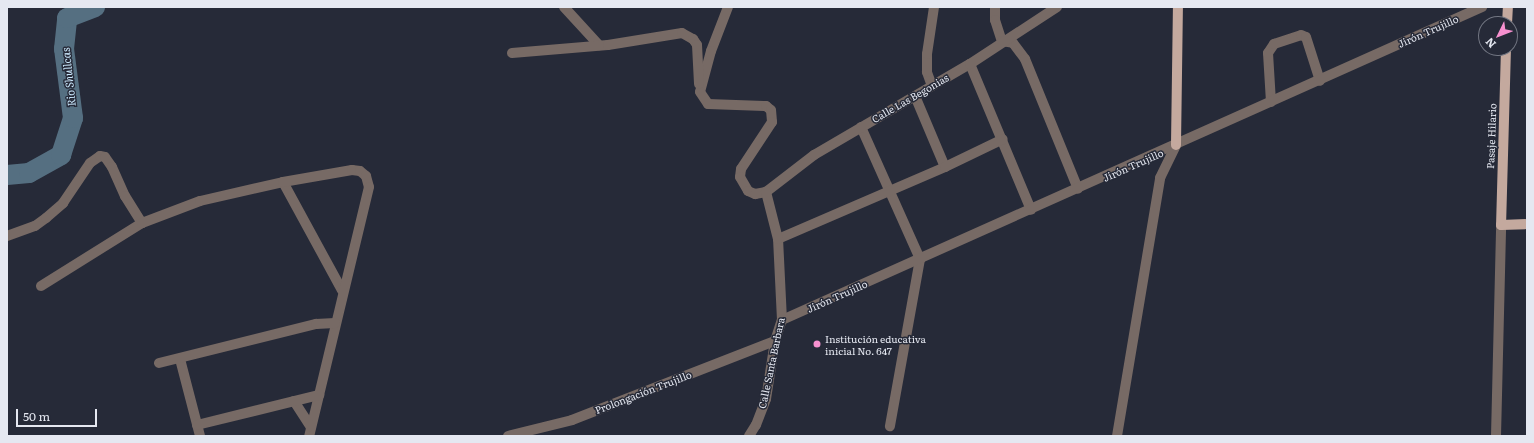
<!DOCTYPE html>
<html>
<head>
<meta charset="utf-8">
<style>
	body { margin:0 }
	#map { position:relative; width:1534px; height:443px; overflow:hidden; background:#262a38; font-family:Literata,serif }
	div>[style] { position:absolute }
	.river>* { height:20px; margin:-10px; padding:0 10px; transform-origin:10px; border-radius:10px; background:#556f81 }
	.minor>* { height:10px; margin:-5px; padding:0 5px; transform-origin:5px; border-radius:5px; background:#776a65 }
	.major>* { height:10px; margin:-5px; padding:0 5px; transform-origin:5px; border-radius:5px; background:#c4a99e }
	.dots>* { width:11px; height:11px; translate:-50% -50%; box-sizing:border-box; border:2px solid #262a38; border-radius:50% }
	span { translate:-50% -50%; white-space:nowrap; text-align:center; line-height:1.15; -webkit-text-stroke:3px #262a38; paint-order:stroke }
	.street-label { font-size:10px; color:#e5e8f1 }
	.poi-label { font-size:10px; color:#e5e8f1 }
	.left { translate:0 -50%; text-align:left }
	.water-label { font-size:11px; color:#cbe9fe; font-style:italic }
	.frame { position:absolute; inset:0; border:8px solid #e5e8f1; pointer-events:none }
	.north { position:absolute; left:1478px; top:16px; width:40px; height:40px; box-sizing:border-box; background:#262a38; border:1px solid #727682; border-radius:50%; rotate:227deg; font-size:11px; font-weight:700; line-height:16px; text-align:center; color:#e5e8f1 }
	.north::after { content:''; display:block; margin:auto; width:14px; height:18px; background:#f690cf; clip-path:polygon(50% 0,100% 100%,50% 72%,0 100%) }
	.scale { position:absolute; left:16px; top:409px; width:81px; height:18px; box-sizing:border-box; border:2px solid #e5e8f1; border-top:0; padding-left:5px; font-size:12px; line-height:14px; white-space:nowrap; color:#e5e8f1; -webkit-text-stroke:3px #262a38; paint-order:stroke }
</style>
</head>
<body>
<div id="map">
	<div class="river">
		<div style="left:7px;top:175px;width:22px;rotate:-5deg"></div>
		<div style="left:29px;top:173px;width:37px;rotate:-29deg"></div>
		<div style="left:61px;top:155px;width:39px;rotate:-72deg"></div>
		<div style="left:73px;top:118px;width:70px;rotate:-97.4deg"></div>
		<div style="left:64px;top:49px;width:31px;rotate:-84deg"></div>
		<div style="left:67px;top:18px;width:30px;rotate:-21deg"></div>
	</div>
	<div class="minor">
		<div style="left:564px;top:7px;width:52px;rotate:47.4deg"></div>
		<div style="left:728px;top:7px;width:47px;rotate:111.1deg"></div>
		<div style="left:711px;top:51px;width:42px;rotate:105deg"></div>
		<div style="left:700px;top:92px;width:14px;rotate:56deg"></div>
		<div style="left:708px;top:104px;width:58px;rotate:2deg"></div>
		<div style="left:766px;top:106px;width:6px;rotate:39deg"></div>
		<div style="left:771px;top:110px;width:12px;rotate:85deg"></div>
		<div style="left:772px;top:122px;width:56px;rotate:123.4deg"></div>
		<div style="left:741px;top:169px;width:8px;rotate:97deg"></div>
		<div style="left:740px;top:177px;width:16px;rotate:60deg"></div>
		<div style="left:748px;top:191px;width:8px;rotate:23deg"></div>
		<div style="left:755px;top:194px;width:11px;rotate:-10deg"></div>
		<div style="left:995px;top:7px;width:13px;rotate:90deg"></div>
		<div style="left:995px;top:20px;width:22px;rotate:72deg"></div>
		<div style="left:1002px;top:41px;width:11px;rotate:10deg"></div>
		<div style="left:1013px;top:43px;width:20px;rotate:53deg"></div>
		<div style="left:1025px;top:59px;width:140px;rotate:67.8deg"></div>
		<div style="left:512px;top:53px;width:96px;rotate:-4.8deg"></div>
		<div style="left:608px;top:45px;width:75px;rotate:-9.2deg"></div>
		<div style="left:682px;top:33px;width:13px;rotate:29deg"></div>
		<div style="left:693px;top:39px;width:7px;rotate:56deg"></div>
		<div style="left:697px;top:45px;width:39px;rotate:87deg"></div>
		<div style="left:970px;top:64px;width:158px;rotate:67.3deg"></div>
		<div style="left:932px;top:86px;width:15px;rotate:-110deg"></div>
		<div style="left:927px;top:72px;width:18px;rotate:-90deg"></div>
		<div style="left:927px;top:54px;width:48px;rotate:-81.5deg"></div>
		<div style="left:915px;top:96px;width:77px;rotate:67.1deg"></div>
		<div style="left:1271px;top:102px;width:49px;rotate:-93.5deg"></div>
		<div style="left:1268px;top:53px;width:11px;rotate:-56deg"></div>
		<div style="left:1274px;top:44px;width:28px;rotate:-18deg"></div>
		<div style="left:1301px;top:35px;width:5px;rotate:22deg"></div>
		<div style="left:1306px;top:37px;width:46px;rotate:72.3deg"></div>
		<div style="left:861px;top:127px;width:145px;rotate:65.9deg"></div>
		<div style="left:920px;top:259px;width:170px;rotate:100.2deg"></div>
		<div style="left:283px;top:182px;width:123px;rotate:61.4deg"></div>
		<div style="left:766px;top:192px;width:61px;rotate:-37.6deg"></div>
		<div style="left:814px;top:155px;width:181px;rotate:-30.3deg"></div>
		<div style="left:970px;top:64px;width:104px;rotate:-33.2deg"></div>
		<div style="left:7px;top:236px;width:30px;rotate:-20deg"></div>
		<div style="left:35px;top:226px;width:14px;rotate:-36deg"></div>
		<div style="left:46px;top:218px;width:23px;rotate:-41deg"></div>
		<div style="left:63px;top:203px;width:48px;rotate:-56deg"></div>
		<div style="left:90px;top:163px;width:12px;rotate:-35deg"></div>
		<div style="left:100px;top:156px;width:5px;rotate:11deg"></div>
		<div style="left:105px;top:157px;width:12px;rotate:55deg"></div>
		<div style="left:112px;top:167px;width:32px;rotate:66deg"></div>
		<div style="left:125px;top:196px;width:32px;rotate:58deg"></div>
		<div style="left:778px;top:239px;width:182px;rotate:-23.3deg"></div>
		<div style="left:945px;top:167px;width:64px;rotate:-25.8deg"></div>
		<div style="left:41px;top:286px;width:119px;rotate:-32deg"></div>
		<div style="left:142px;top:223px;width:62px;rotate:-20.8deg"></div>
		<div style="left:200px;top:201px;width:85px;rotate:-12.9deg"></div>
		<div style="left:283px;top:182px;width:70px;rotate:-9.9deg"></div>
		<div style="left:352px;top:170px;width:8px;rotate:7deg"></div>
		<div style="left:360px;top:171px;width:8px;rotate:40deg"></div>
		<div style="left:366px;top:176px;width:11px;rotate:75deg"></div>
		<div style="left:369px;top:187px;width:256px;rotate:103.5deg"></div>
		<div style="left:782px;top:320px;width:767px;rotate:-24.09deg"></div>
		<div style="left:180px;top:359px;width:80px;rotate:75.4deg"></div>
		<div style="left:159px;top:363px;width:162px;rotate:-14deg"></div>
		<div style="left:316px;top:324px;width:19px;rotate:-3deg"></div>
		<div style="left:294px;top:401px;width:30px;rotate:57deg"></div>
		<div style="left:197px;top:425px;width:126px;rotate:-13.8deg"></div>
		<div style="left:508px;top:436px;width:66px;rotate:-14deg"></div>
		<div style="left:572px;top:420px;width:218px;rotate:-21.3deg"></div>
		<div style="left:749px;top:436px;width:13px;rotate:-58deg"></div>
		<div style="left:756px;top:425px;width:28px;rotate:-69deg"></div>
		<div style="left:766px;top:399px;width:59px;rotate:-81.2deg"></div>
		<div style="left:775px;top:341px;width:22px;rotate:-72deg"></div>
		<div style="left:782px;top:320px;width:81px;rotate:-92.8deg"></div>
		<div style="left:778px;top:239px;width:49px;rotate:-104.3deg"></div>
		<div style="left:1117px;top:436px;width:262px;rotate:-80.5deg"></div>
		<div style="left:1160px;top:178px;width:37px;rotate:-64deg"></div>
		<div style="left:1496px;top:436px;width:211px;rotate:-88.6deg"></div>
	</div>
	<div class="major">
		<div style="left:1507px;top:24px;width:17px;rotate:-87deg"></div>
		<div style="left:1506px;top:48px;width:177px;rotate:91.6deg"></div>
		<div style="left:1501px;top:225px;width:26px;rotate:-2deg"></div>
		<div style="left:1176px;top:145px;width:138px;rotate:-89.2deg"></div>
	</div>
	<div class="dots">
		<div style="left:817px;top:344px;background:#f690cf"></div>
	</div>
	<div class="street-label">
		<span style="left:1428px;top:31px;rotate:-24deg">Jirón Trujillo</span>
		<span style="left:910px;top:98px;rotate:-30deg">Calle Las Begonias</span>
		<span style="left:1491px;top:136px;rotate:-88deg">Pasaje Hilario</span>
		<span style="left:1133px;top:165px;rotate:-24deg">Jirón Trujillo</span>
		<span style="left:837px;top:296px;rotate:-24deg">Jirón Trujillo</span>
		<span style="left:771px;top:363px;rotate:-78deg">Calle Santa Barbara</span>
		<span style="left:643px;top:392px;rotate:-21deg">Prolongación Trujillo</span>
	</div>
	<div class="poi-label">
		<span class="left" style="left:825px;top:344px">Institución educativa<br>inicial No. 647</span>
	</div>
	<div class="water-label">
		<span style="left:68px;top:77px;rotate:-96deg">Rio Shullcas</span>
	</div>
	<div class="frame"></div>
	<div class="north">N</div>
	<div class="scale">50 m</div>
</div>
</body>
</html>
